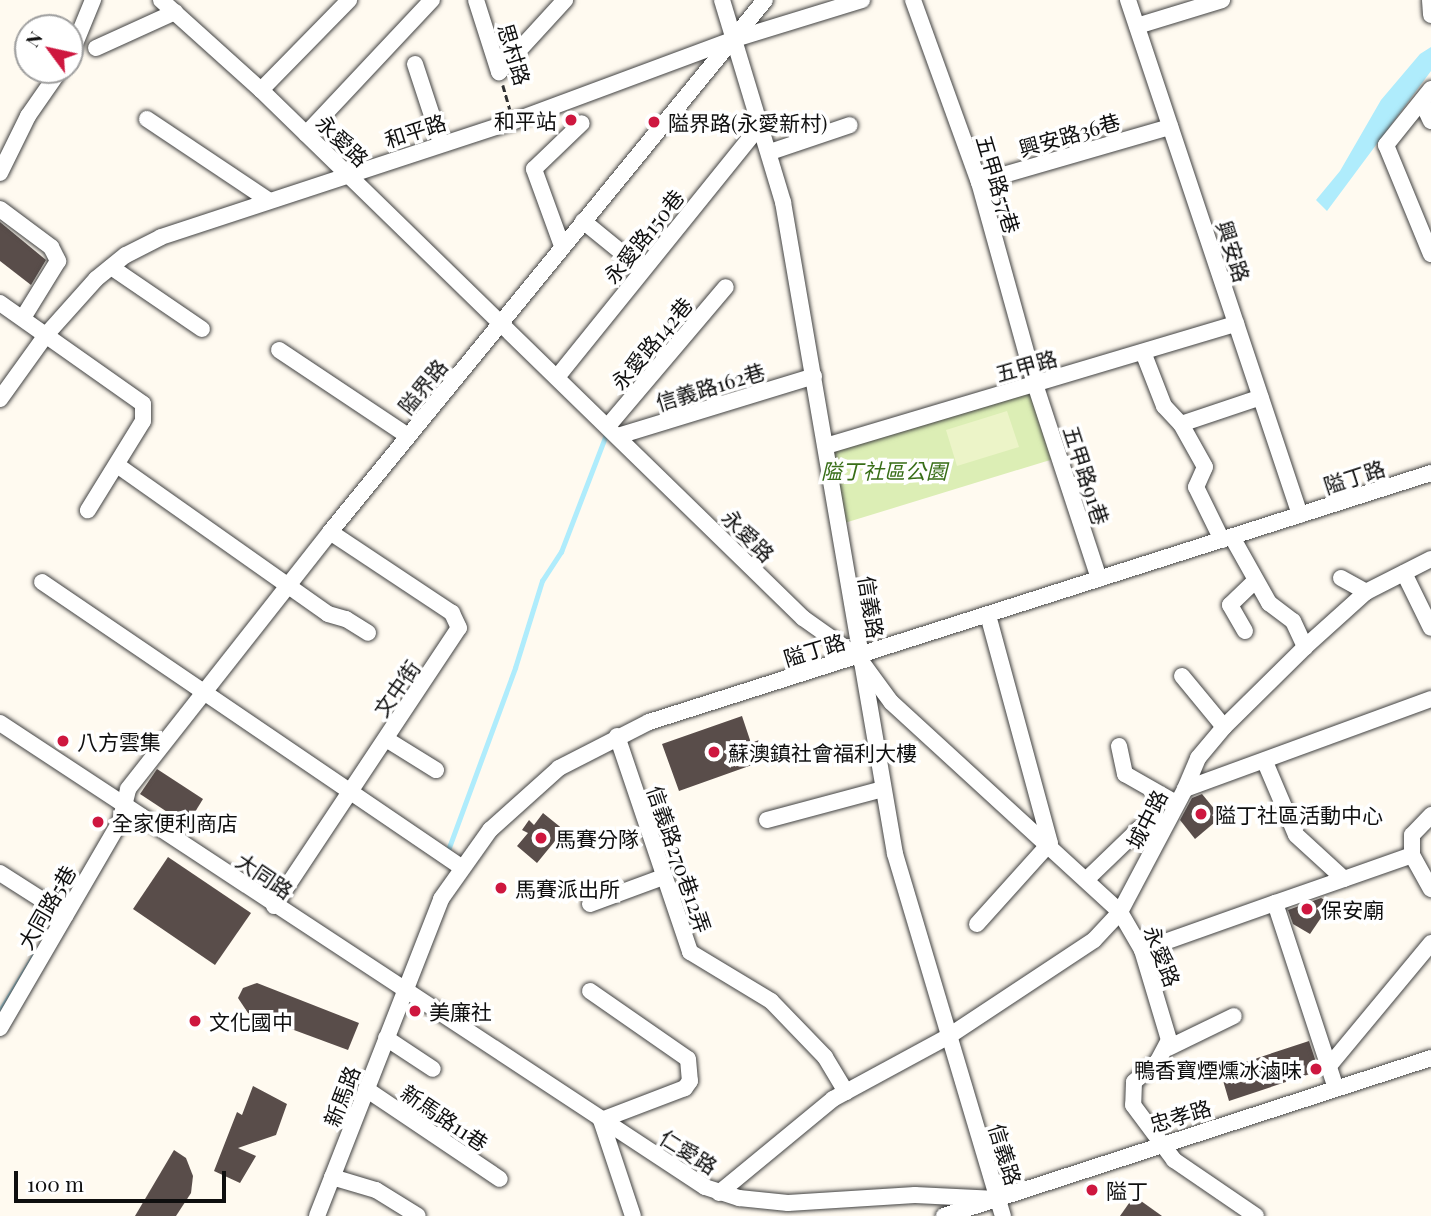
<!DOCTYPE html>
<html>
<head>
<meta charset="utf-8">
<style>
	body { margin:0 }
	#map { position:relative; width:1431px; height:1216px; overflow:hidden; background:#fffaf0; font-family:"Playfair Display","Noto Sans TC",serif }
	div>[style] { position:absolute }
	.green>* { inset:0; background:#dceeb5 }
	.pitch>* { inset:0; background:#ecf4c8 }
	.water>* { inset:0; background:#afecfc }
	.stream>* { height:4.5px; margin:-2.25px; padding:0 2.25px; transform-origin:2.25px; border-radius:2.25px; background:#afecfc }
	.building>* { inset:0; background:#594d4a }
	.path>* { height:2.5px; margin-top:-1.25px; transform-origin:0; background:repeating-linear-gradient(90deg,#313131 0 7px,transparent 0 10.5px) }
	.roads { filter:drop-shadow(0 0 2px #424242) drop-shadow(0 0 2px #424242) }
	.minor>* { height:16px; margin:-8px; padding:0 8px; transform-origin:8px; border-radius:8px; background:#fff }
	.dots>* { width:19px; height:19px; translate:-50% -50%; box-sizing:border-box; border:4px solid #fff; border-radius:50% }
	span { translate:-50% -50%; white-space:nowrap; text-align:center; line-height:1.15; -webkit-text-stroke:7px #fff; paint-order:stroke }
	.street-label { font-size:21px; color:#0f0f0f }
	.poi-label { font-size:21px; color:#0f0f0f }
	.right { translate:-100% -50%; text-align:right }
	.left { translate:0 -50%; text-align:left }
	.park-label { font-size:21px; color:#386e17; font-style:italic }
	.north { position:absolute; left:14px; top:14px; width:70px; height:70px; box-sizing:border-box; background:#fff; border:2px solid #9f9f9f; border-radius:50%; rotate:303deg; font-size:19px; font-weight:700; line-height:28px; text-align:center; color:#0f0f0f }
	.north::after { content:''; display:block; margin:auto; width:24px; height:32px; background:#ce173f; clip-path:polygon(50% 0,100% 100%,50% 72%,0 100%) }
	.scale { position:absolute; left:14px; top:1171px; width:212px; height:32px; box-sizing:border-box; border:4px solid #0f0f0f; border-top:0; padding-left:9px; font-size:21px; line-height:24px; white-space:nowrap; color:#0f0f0f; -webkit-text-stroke:5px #fff; paint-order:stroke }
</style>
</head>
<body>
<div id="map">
	<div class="green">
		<div style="clip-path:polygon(1035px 384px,1060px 457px,838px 525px,826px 446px)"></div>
	</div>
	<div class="pitch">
		<div style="clip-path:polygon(1007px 411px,1019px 447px,957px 466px,946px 430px)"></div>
	</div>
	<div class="water">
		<div style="clip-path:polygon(1431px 47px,1431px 71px,1327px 211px,1316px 200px,1340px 171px,1381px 100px,1420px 54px)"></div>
	</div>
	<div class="stream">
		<div style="left:447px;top:853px;width:197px;rotate:-69.8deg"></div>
		<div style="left:515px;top:668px;width:91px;rotate:-72.8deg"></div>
		<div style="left:542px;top:581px;width:35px;rotate:-57deg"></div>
		<div style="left:561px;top:552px;width:125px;rotate:-69deg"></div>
		<div style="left:0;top:1011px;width:66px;rotate:-58.7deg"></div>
	</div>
	<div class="building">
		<div style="clip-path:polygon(0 222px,46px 260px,31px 285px,0 261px)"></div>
		<div style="clip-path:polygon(742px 716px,751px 743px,759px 740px,766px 760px,679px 791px,662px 744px)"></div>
		<div style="clip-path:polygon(157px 769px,203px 799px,187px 825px,140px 794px)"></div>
		<div style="clip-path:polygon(1202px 794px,1221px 817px,1195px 839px,1180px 820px,1192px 798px)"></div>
		<div style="clip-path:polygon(543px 813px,564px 830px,537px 863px,517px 846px,528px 833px,522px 830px,529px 820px,534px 825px)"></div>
		<div style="clip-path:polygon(168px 857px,251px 913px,215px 965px,133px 909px)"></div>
		<div style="clip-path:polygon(1321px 898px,1331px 903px,1310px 934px,1293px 924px,1288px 910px)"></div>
		<div style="clip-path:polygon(257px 983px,359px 1023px,348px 1050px,248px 1013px,238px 998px,243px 988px)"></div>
		<div style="clip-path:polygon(1309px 1041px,1319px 1071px,1229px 1101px,1222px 1077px,1232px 1074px,1230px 1067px)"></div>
		<div style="clip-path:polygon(253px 1086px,287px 1104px,276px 1135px,238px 1148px,256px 1156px,240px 1183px,214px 1171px,237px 1112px,242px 1115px)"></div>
		<div style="clip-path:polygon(174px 1150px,186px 1158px,193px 1176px,191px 1193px,176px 1216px,135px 1216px)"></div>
		<div style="clip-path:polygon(1134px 1196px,1162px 1216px,1120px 1216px)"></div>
	</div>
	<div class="path">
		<div style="left:503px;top:85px;width:25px;rotate:74deg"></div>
	</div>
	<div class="roads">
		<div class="minor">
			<div style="left:161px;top:0;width:135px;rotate:42deg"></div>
			<div style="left:261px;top:90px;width:757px;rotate:44.25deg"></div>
			<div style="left:803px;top:618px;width:67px;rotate:35.3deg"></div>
			<div style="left:858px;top:657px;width:56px;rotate:53.7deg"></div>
			<div style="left:891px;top:702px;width:311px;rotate:42.5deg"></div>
			<div style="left:1120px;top:912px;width:44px;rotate:59.9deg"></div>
			<div style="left:1142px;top:950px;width:94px;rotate:73.3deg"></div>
			<div style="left:1169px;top:1040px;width:24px;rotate:118deg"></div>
			<div style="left:1158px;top:1061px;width:32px;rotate:139deg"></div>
			<div style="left:1134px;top:1082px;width:23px;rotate:92deg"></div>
			<div style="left:1133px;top:1105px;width:69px;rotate:53.3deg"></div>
			<div style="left:1174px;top:1160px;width:99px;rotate:34.3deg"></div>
			<div style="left:476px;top:0;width:76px;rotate:72.3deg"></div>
			<div style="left:722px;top:0;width:211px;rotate:73.2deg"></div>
			<div style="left:783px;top:202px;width:662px;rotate:80.25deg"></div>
			<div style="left:895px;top:854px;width:378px;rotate:73.4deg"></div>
			<div style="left:913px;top:0;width:194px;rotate:70.1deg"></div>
			<div style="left:979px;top:182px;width:210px;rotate:74.5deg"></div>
			<div style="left:1035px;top:384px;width:205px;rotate:71.8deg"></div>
			<div style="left:1128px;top:0;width:543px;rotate:71.53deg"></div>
			<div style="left:1430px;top:0;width:15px;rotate:86deg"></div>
			<div style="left:1137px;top:26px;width:89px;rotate:-17deg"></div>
			<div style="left:96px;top:48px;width:87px;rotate:-24.5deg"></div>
			<div style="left:70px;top:56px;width:61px;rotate:-67.7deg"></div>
			<div style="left:415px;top:64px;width:83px;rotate:71.8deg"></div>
			<div style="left:499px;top:72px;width:98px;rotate:-47.5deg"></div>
			<div style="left:1431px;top:89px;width:72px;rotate:128.8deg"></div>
			<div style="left:1386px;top:145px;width:118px;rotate:67.6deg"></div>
			<div style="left:261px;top:90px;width:126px;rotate:-45.6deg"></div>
			<div style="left:1422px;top:102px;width:21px;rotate:65deg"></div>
			<div style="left:147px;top:119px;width:146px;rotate:33.8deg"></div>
			<div style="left:306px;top:134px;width:184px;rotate:-46.8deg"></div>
			<div style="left:770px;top:152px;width:84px;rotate:-18.6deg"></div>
			<div style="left:0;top:173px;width:64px;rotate:-63.8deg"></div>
			<div style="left:28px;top:116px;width:56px;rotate:-55.2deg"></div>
			<div style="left:979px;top:182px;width:199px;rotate:-16.1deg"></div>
			<div style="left:0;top:209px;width:64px;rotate:36.7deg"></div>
			<div style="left:51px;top:247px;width:16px;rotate:63deg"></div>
			<div style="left:58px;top:261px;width:67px;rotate:121.6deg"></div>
			<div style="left:583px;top:221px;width:77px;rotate:39.2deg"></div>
			<div style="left:562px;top:246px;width:82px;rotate:-110deg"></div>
			<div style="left:534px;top:169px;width:66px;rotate:-43.8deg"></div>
			<div style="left:111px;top:267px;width:110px;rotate:34.3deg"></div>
			<div style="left:0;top:303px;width:175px;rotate:35.2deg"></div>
			<div style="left:143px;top:404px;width:17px;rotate:90deg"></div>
			<div style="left:143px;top:421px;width:105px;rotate:121.7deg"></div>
			<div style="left:279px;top:350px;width:155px;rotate:33.7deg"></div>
			<div style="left:1143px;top:352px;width:58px;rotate:68.7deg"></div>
			<div style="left:1164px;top:406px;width:25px;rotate:47deg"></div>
			<div style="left:1181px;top:424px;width:49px;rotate:60.8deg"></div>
			<div style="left:1205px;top:467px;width:22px;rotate:114deg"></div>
			<div style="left:1196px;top:487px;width:59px;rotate:63.9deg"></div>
			<div style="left:558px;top:376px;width:325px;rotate:-51.1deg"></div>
			<div style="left:0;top:399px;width:79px;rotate:-54.3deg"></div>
			<div style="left:46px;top:335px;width:75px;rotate:-48.2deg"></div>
			<div style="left:96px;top:279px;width:38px;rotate:-39deg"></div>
			<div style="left:126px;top:255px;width:39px;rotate:-27deg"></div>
			<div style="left:161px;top:237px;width:372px;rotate:-18.2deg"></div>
			<div style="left:514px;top:121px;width:236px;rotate:-20.4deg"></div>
			<div style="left:735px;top:39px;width:133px;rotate:-17.1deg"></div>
			<div style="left:1181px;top:424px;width:84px;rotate:-18.6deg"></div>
			<div style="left:608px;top:426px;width:182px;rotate:-49.7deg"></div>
			<div style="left:618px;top:436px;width:205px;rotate:-17deg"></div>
			<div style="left:826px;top:446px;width:428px;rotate:-16.6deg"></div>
			<div style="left:117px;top:465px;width:258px;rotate:35.2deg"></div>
			<div style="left:328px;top:614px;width:19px;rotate:16deg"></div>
			<div style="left:346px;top:619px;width:26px;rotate:32deg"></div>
			<div style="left:1232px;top:537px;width:76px;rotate:60.7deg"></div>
			<div style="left:1269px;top:603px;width:30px;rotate:37deg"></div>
			<div style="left:1293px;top:621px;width:29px;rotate:65deg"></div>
			<div style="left:1404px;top:573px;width:61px;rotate:63.9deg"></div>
			<div style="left:1341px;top:578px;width:29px;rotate:29deg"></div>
			<div style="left:42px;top:582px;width:507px;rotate:34.22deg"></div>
			<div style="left:988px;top:615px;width:236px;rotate:74.8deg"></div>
			<div style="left:1245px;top:631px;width:30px;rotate:-120deg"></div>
			<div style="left:1230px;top:605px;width:35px;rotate:-44deg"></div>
			<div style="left:1182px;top:676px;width:66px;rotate:50.5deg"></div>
			<div style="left:0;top:723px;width:844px;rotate:33.35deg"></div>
			<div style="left:705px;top:1187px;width:36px;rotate:18deg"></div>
			<div style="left:739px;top:1198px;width:49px;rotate:5.8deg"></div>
			<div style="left:788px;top:1203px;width:127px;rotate:-3.6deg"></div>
			<div style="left:915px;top:1195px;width:82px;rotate:2.8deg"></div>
			<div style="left:617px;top:736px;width:228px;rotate:71.3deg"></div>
			<div style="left:690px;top:952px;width:95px;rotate:31.2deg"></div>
			<div style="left:771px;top:1001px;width:78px;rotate:46deg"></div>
			<div style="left:825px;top:1057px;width:41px;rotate:59deg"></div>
			<div style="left:386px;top:739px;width:59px;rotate:31.8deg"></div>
			<div style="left:1119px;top:746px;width:29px;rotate:78deg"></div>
			<div style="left:1125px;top:774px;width:56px;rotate:29.7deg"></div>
			<div style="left:1265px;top:762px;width:79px;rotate:67deg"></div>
			<div style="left:1296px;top:835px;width:65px;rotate:42.5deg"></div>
			<div style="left:1344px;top:879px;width:73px;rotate:160.8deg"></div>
			<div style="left:1275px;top:903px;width:195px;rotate:71.8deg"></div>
			<div style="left:1185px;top:789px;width:34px;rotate:-67deg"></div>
			<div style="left:1198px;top:758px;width:40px;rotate:-50deg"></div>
			<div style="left:1224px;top:727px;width:114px;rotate:-44.6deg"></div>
			<div style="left:1305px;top:647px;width:82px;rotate:-42deg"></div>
			<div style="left:1366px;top:592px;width:73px;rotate:-26.9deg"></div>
			<div style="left:767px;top:820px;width:120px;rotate:-15deg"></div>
			<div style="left:1412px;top:855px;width:39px;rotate:61deg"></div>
			<div style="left:0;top:873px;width:78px;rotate:32.5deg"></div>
			<div style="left:1087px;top:879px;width:72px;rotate:-43.9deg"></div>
			<div style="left:1139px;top:829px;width:27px;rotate:-15deg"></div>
			<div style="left:1344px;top:879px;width:72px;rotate:-19.4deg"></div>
			<div style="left:1412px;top:855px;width:20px;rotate:-90deg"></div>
			<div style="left:1412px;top:835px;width:28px;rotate:-46deg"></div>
			<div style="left:590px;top:904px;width:78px;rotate:-20.3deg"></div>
			<div style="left:274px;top:906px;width:334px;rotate:-56.4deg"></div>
			<div style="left:459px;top:628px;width:17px;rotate:-115deg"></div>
			<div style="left:452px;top:613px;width:146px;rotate:-146.4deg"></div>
			<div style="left:977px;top:924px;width:109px;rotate:-48deg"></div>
			<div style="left:1142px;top:950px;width:141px;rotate:-19.5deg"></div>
			<div style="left:590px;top:991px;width:119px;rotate:34.8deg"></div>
			<div style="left:688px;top:1059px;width:22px;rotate:85deg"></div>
			<div style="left:690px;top:1081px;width:9px;rotate:126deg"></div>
			<div style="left:685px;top:1088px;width:90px;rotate:159.1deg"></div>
			<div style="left:601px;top:1120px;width:101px;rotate:71.6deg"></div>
			<div style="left:0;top:1028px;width:238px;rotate:-59.8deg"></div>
			<div style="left:120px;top:822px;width:34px;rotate:-76deg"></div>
			<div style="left:128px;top:789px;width:327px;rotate:-51.8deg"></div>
			<div style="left:330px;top:532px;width:687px;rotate:-50.73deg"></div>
			<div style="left:386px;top:1038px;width:56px;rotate:33.4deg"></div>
			<div style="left:1168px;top:1048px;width:73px;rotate:-25.9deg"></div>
			<div style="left:1329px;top:1066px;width:160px;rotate:-50.3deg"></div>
			<div style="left:366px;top:1089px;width:161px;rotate:33.9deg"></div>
			<div style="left:332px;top:1177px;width:46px;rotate:16.5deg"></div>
			<div style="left:376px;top:1190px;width:49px;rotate:31.8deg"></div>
			<div style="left:719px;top:1193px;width:148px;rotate:-39.5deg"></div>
			<div style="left:833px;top:1099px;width:132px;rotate:-28.5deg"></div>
			<div style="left:949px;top:1036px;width:174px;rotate:-33.5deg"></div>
			<div style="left:1094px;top:940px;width:38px;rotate:-47deg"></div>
			<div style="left:1120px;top:912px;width:139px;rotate:-62.1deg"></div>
			<div style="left:1185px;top:789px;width:262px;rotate:-20.1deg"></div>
			<div style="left:317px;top:1216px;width:340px;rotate:-68.6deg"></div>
			<div style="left:441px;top:899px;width:85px;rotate:-54.6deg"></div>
			<div style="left:490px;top:830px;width:93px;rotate:-41.9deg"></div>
			<div style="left:559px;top:768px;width:101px;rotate:-27.1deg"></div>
			<div style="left:649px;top:722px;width:821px;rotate:-17.66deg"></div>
			<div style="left:944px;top:1216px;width:512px;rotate:-17.97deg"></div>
		</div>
	</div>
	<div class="dots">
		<div style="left:571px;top:120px;background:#ce173f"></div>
		<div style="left:654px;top:122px;background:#ce173f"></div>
		<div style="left:63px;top:741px;background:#ce173f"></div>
		<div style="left:714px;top:752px;background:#ce173f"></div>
		<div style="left:1201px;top:814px;background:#ce173f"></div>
		<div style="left:98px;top:822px;background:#ce173f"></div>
		<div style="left:541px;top:838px;background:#ce173f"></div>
		<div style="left:501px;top:888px;background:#ce173f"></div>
		<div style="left:1307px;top:909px;background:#ce173f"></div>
		<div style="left:415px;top:1011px;background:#ce173f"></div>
		<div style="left:195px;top:1021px;background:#ce173f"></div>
		<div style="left:1316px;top:1069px;background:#ce173f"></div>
		<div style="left:1092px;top:1190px;background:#ce173f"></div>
	</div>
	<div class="street-label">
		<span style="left:515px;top:54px;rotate:73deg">思村路</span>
		<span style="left:415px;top:130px;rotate:-18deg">和平路</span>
		<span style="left:1069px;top:134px;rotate:-16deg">興安路36巷</span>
		<span style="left:343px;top:140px;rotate:44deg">永愛路</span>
		<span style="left:999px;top:184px;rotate:73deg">五甲路57巷</span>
		<span style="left:643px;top:236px;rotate:-51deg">永愛路150巷</span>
		<span style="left:1234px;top:251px;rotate:72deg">興安路</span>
		<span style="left:651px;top:343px;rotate:-50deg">永愛路142巷</span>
		<span style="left:1026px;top:365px;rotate:-16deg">五甲路</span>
		<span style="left:422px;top:386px;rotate:-51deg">隘界路</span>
		<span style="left:710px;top:386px;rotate:-17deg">信義路162巷</span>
		<span style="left:1087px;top:475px;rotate:72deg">五甲路91巷</span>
		<span style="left:1354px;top:476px;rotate:-18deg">隘丁路</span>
		<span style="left:749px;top:535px;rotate:45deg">永愛路</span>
		<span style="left:872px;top:607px;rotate:81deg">信義路</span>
		<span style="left:814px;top:649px;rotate:-17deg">隘丁路</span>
		<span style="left:396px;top:688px;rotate:-55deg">文中街</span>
		<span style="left:1146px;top:819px;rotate:-63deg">城中路</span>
		<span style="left:680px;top:859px;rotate:71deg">信義路270巷12弄</span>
		<span style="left:265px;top:875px;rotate:34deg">大同路</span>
		<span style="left:46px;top:907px;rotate:-60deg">大同路5巷</span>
		<span style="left:1163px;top:956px;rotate:69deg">永愛路</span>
		<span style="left:341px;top:1096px;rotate:-69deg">新馬路</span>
		<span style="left:1180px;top:1115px;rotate:-17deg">忠孝路</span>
		<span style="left:445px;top:1117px;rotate:34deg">新馬路11巷</span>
		<span style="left:689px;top:1151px;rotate:32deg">仁愛路</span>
		<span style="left:1006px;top:1154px;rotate:73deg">信義路</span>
	</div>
	<div class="poi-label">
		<span class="right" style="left:557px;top:120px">和平站</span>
		<span class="left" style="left:668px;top:122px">隘界路(永愛新村)</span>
		<span class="left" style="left:77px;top:741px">八方雲集</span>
		<span class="left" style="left:728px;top:752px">蘇澳鎮社會福利大樓</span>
		<span class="left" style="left:1215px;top:814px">隘丁社區活動中心</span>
		<span class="left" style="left:112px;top:822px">全家便利商店</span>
		<span class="left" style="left:555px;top:838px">馬賽分隊</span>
		<span class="left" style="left:515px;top:888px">馬賽派出所</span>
		<span class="left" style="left:1321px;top:909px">保安廟</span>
		<span class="left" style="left:429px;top:1011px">美廉社</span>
		<span class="left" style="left:209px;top:1021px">文化國中</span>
		<span class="right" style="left:1302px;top:1069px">鴨香寶煙燻冰滷味</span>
		<span class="left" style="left:1106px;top:1190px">隘丁</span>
	</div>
	<div class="park-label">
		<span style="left:884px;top:470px">隘丁社區公園</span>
	</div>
	<div class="north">N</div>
	<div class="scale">100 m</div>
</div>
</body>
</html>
